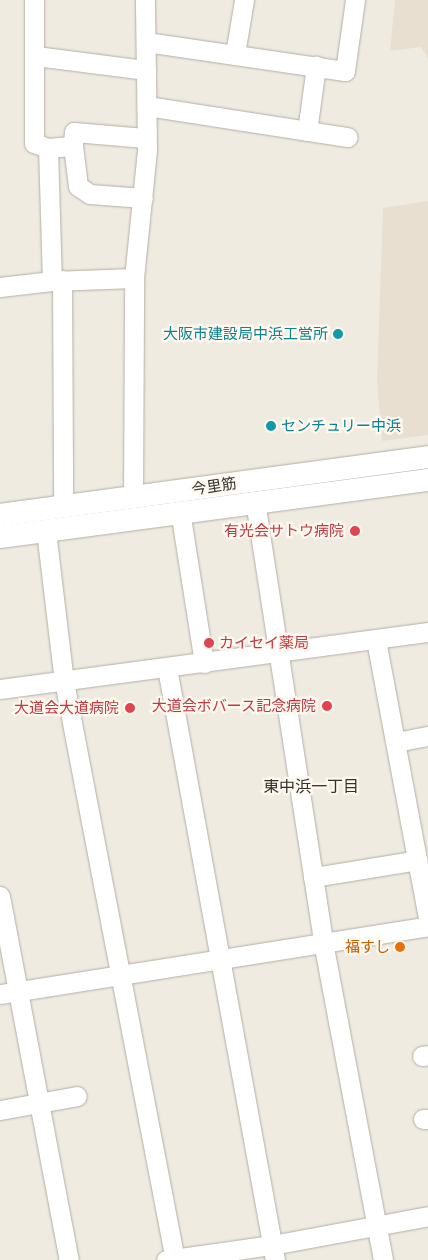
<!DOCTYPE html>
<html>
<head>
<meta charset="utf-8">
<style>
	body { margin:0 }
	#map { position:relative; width:428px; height:1260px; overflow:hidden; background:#f0ebe1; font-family:Quicksand,"Noto Sans JP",sans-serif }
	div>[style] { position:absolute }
	.built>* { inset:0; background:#e8dfd0 }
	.roads { filter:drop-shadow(0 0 1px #b3aea5) drop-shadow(0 0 1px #b3aea5) }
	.minor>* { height:19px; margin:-9.5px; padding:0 9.5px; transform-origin:9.5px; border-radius:9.5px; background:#fff }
	.major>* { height:22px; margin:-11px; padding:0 11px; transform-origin:11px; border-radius:11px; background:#fff }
	.dots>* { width:14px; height:14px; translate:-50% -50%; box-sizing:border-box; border:2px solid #fef8ef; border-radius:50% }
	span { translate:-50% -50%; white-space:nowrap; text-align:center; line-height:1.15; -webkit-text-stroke:4.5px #fef8ef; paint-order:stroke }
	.culture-label { font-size:15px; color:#0d838f }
	.right { translate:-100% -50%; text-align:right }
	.left { translate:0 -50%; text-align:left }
	.street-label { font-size:15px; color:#33312d }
	.health-label { font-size:15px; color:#be3a42 }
	.food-label { font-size:15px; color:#c56008 }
	.neighbourhood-label { font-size:16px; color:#33312d }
</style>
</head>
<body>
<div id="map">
	<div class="built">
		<div style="clip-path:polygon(395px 0,428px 0,428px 59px,421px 47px,390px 51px)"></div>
		<div style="clip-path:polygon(428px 201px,428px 435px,382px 441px,377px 380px,383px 208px)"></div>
	</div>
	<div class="roads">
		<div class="minor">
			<div style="left:34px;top:0;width:143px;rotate:90deg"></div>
			<div style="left:34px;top:143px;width:15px;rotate:20deg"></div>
			<div style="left:48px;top:148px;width:133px;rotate:88.3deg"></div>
			<div style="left:146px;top:42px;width:201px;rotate:8.3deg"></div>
			<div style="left:345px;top:71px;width:72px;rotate:-82deg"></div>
			<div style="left:235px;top:54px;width:55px;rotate:-80.5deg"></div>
			<div style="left:36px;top:56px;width:111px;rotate:7.3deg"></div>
			<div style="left:147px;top:106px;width:203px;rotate:8.8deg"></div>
			<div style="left:307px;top:131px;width:66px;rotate:-82.1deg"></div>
			<div style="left:73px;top:146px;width:40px;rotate:82.9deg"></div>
			<div style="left:78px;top:186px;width:14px;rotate:34deg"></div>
			<div style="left:90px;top:194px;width:53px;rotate:4.3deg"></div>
			<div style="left:48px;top:148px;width:25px;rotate:-5deg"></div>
			<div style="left:73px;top:146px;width:14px;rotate:-86deg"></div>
			<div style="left:74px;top:132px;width:71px;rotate:4.8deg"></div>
			<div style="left:62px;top:280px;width:227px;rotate:89.7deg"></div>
			<div style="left:0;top:287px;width:52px;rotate:-6.6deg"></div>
			<div style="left:52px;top:281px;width:82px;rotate:-2.1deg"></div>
			<div style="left:133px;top:497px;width:219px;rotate:-89.7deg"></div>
			<div style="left:134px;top:278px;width:130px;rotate:-84.2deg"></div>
			<div style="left:147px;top:149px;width:149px;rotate:-90.8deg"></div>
			<div style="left:255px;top:501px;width:446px;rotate:81.2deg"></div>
			<div style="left:323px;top:942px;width:324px;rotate:79.3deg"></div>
			<div style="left:180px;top:511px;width:154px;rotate:81deg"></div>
			<div style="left:46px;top:531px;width:151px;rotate:83.2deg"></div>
			<div style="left:64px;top:681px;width:590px;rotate:79.15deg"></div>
			<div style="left:376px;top:640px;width:284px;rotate:79.4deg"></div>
			<div style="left:167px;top:668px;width:602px;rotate:79.66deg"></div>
			<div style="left:0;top:689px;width:432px;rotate:-7.6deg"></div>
			<div style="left:396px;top:742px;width:33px;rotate:-11deg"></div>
			<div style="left:313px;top:877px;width:106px;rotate:-9.2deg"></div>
			<div style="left:0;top:896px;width:370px;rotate:79.3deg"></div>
			<div style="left:0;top:994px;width:433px;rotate:-9deg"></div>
			<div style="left:422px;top:1056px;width:6px;rotate:-9deg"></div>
			<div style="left:0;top:1110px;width:78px;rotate:-10.3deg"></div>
			<div style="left:423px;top:1119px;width:5px"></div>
			<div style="left:166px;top:1260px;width:107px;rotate:-8.1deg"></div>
			<div style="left:272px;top:1245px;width:159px;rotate:-10.5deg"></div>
		</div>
		<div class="major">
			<div style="left:0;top:515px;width:432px;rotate:-7.7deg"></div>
			<div style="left:0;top:537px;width:432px;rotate:-7.6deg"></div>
		</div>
	</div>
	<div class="dots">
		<div style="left:338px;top:334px;background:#0f9aa8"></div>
		<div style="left:271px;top:426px;background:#0f9aa8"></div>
		<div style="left:355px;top:531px;background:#e0444e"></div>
		<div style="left:209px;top:643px;background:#e0444e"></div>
		<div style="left:327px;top:706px;background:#e0444e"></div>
		<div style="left:130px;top:708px;background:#e0444e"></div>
		<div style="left:400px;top:947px;background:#e8710a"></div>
	</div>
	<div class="culture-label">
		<span class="right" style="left:328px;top:334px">大阪市建設局中浜工営所</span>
		<span class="left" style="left:281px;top:426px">センチュリー中浜</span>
	</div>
	<div class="street-label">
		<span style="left:214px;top:486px;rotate:-9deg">今里筋</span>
	</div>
	<div class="health-label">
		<span class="right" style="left:344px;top:531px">有光会サトウ病院</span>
		<span class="left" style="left:219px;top:643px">カイセイ薬局</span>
		<span class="right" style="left:316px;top:706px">大道会ボバース記念病院</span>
		<span class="right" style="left:119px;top:708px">大道会大道病院</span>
	</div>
	<div class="food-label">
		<span class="right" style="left:390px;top:947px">福すし</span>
	</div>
	<div class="neighbourhood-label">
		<span style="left:311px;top:786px">東中浜一丁目</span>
	</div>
</div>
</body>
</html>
